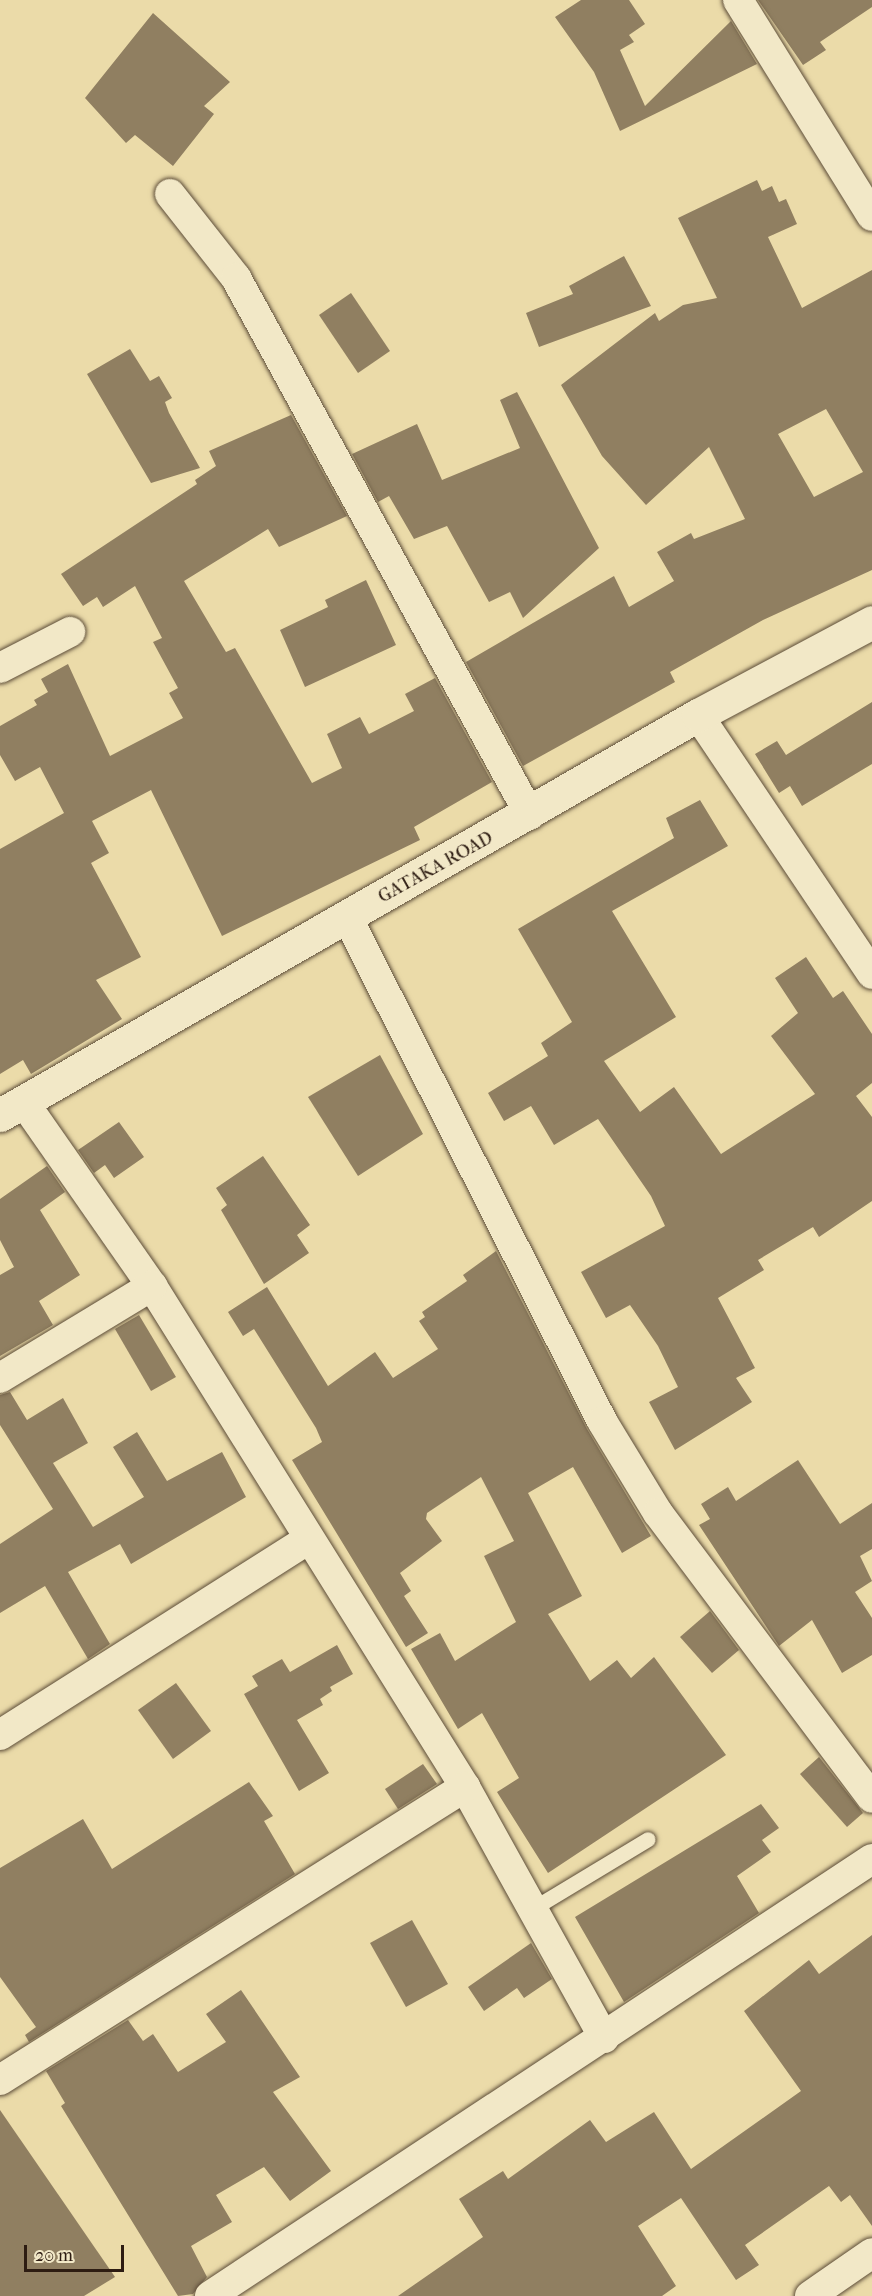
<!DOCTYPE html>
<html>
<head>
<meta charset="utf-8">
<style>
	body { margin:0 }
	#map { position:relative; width:872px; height:2296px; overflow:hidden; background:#ebdba9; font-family:"IM FELL French Canon",serif }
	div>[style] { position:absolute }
	.building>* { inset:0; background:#907f61 }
	.roads { filter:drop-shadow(0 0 2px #5c4c38) drop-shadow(0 0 2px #5c4c38) }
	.service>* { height:15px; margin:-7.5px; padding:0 7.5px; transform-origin:7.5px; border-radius:7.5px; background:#f2e8c7 }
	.minor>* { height:30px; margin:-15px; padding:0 15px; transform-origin:15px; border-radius:15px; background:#f2e8c7 }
	.tertiary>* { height:33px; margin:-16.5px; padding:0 16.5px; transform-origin:16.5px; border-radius:16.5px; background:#f2e8c7 }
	span { translate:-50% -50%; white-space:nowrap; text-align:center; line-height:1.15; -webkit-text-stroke:4.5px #f2e8c7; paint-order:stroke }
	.street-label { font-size:18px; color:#2d1c12 }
	.scale { position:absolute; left:24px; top:2245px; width:100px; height:27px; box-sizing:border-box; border:3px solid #2d1c12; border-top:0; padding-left:8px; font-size:18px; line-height:21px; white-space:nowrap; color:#2d1c12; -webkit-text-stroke:4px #f2e8c7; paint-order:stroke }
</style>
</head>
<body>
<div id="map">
	<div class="building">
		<div style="clip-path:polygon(581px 0,629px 0,645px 24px,629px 35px,634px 42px,620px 50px,645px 106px,731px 21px,757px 64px,620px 131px,594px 72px,555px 17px)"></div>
		<div style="clip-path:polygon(758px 0,872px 0,872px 7px,820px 42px,826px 50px,803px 65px)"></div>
		<div style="clip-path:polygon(153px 13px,230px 82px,204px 106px,214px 114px,173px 166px,135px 135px,126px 143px,85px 98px)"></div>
		<div style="clip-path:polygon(evenodd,757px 180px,762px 191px,772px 186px,779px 202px,786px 199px,797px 224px,768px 237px,802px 308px,872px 270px,872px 570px,763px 620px,670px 672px,675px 682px,523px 766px,466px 662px,614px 576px,629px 607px,674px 581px,657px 552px,691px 533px,694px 539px,745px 519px,709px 447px,646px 505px,602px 456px,561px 385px,655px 313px,659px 321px,683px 305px,717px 298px,678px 218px,757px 180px,826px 409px,863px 472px,814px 497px,778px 434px,826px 409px)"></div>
		<div style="clip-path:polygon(624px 256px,651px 306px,539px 347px,526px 313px,573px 294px,569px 286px)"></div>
		<div style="clip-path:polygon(351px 293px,390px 351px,358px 373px,319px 315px)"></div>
		<div style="clip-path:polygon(130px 349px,150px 381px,159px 376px,172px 398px,165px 402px,169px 413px,200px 468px,151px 483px,87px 374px)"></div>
		<div style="clip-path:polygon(517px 392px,599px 548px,523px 618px,510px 592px,489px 602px,447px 526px,414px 539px,389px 496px,378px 502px,352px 454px,417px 424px,442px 480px,520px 448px,500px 400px)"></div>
		<div style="clip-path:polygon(291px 415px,347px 516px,279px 547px,268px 529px,184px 581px,226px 652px,235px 648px,312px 783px,342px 768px,327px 734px,360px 717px,369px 734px,414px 711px,405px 694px,435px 678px,492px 782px,414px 827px,420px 840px,222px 936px,151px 790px,92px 821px,109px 853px,91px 863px,141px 957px,96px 980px,122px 1019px,31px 1074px,23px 1060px,0 1074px,0 849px,64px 813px,40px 767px,15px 781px,0 755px,0 726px,37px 705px,34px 700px,48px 692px,41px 679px,68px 664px,110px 756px,183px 718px,169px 693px,178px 688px,153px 642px,162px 638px,135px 586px,103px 607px,97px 597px,83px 606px,61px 574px,197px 484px,195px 480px,216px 466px,209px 451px)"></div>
		<div style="clip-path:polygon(366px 580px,396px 645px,305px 687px,280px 630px,328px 607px,325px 600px)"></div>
		<div style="clip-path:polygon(872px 702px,872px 764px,802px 806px,790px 786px,779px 793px,755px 754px,777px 741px,786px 755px)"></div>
		<div style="clip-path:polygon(700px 800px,728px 846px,612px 911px,676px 1017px,604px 1061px,640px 1112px,674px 1087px,721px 1154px,815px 1094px,771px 1036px,798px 1013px,775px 978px,806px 957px,833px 998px,843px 991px,872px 1034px,872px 1083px,856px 1096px,872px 1117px,872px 1201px,819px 1237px,813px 1227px,758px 1260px,764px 1270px,718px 1298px,755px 1368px,736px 1378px,752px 1402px,675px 1450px,649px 1402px,678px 1387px,658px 1346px,630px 1305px,606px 1318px,581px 1272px,665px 1226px,651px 1196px,598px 1119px,554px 1145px,531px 1106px,504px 1121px,488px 1093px,548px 1056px,541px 1043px,572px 1022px,518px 929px,674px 838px,666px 818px)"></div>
		<div style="clip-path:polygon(380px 1055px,423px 1134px,358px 1176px,308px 1097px)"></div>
		<div style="clip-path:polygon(119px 1122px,144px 1157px,114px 1178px,105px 1165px,94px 1173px,78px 1150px)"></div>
		<div style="clip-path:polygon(263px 1156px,310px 1225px,297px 1235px,309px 1253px,264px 1284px,221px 1210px,227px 1205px,216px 1188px)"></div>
		<div style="clip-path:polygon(47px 1166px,65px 1192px,40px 1210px,80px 1275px,39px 1301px,53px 1325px,0 1356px,0 1275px,14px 1267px,0 1240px,0 1199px)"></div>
		<div style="clip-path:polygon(496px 1251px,587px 1429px,651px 1536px,622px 1553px,573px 1467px,528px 1493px,582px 1596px,548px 1614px,590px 1681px,617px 1660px,631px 1678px,654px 1657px,726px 1755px,548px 1873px,497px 1792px,519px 1778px,482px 1713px,458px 1729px,411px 1649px,440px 1633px,455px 1661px,516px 1622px,484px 1556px,514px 1541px,481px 1477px,427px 1513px,426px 1519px,442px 1541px,400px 1573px,411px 1591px,404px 1596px,428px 1633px,406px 1647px,292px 1460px,322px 1442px,316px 1428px,254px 1329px,243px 1336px,228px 1312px,267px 1287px,328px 1386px,375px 1352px,393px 1378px,438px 1349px,419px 1321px,425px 1317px,422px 1312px,467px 1281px,463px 1275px)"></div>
		<div style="clip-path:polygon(139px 1315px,176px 1377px,151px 1391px,115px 1329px)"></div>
		<div style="clip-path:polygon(10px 1392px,27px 1420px,63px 1398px,88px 1443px,53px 1463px,93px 1527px,144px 1497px,113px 1447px,137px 1432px,167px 1481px,222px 1452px,246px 1497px,131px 1564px,120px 1544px,68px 1572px,110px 1644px,88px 1659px,45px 1586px,0 1613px,0 1544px,53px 1509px,0 1425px,0 1395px)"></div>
		<div style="clip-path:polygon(798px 1460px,840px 1524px,872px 1503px,872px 1549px,860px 1556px,872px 1581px,855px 1592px,872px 1618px,872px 1655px,842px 1673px,812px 1620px,779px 1646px,699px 1525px,710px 1519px,701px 1504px,728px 1487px,736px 1501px)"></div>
		<div style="clip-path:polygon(710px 1611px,739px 1650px,712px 1673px,680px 1637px)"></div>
		<div style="clip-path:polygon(337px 1645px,353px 1674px,330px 1687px,332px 1691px,320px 1699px,323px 1705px,297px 1720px,329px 1773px,299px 1791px,244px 1694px,258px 1686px,252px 1676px,282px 1659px,290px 1672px)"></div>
		<div style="clip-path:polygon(176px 1683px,211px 1731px,173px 1759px,138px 1710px)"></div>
		<div style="clip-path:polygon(819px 1757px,863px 1813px,847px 1827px,800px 1774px)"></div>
		<div style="clip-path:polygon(423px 1764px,437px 1784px,398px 1809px,385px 1789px)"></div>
		<div style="clip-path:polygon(249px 1782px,273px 1816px,264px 1821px,295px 1874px,29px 2042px,25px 2035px,36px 2027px,0 1977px,0 1868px,83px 1819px,112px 1869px)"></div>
		<div style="clip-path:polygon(761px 1804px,779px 1828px,762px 1840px,771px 1852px,737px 1876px,759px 1913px,624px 2002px,575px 1917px)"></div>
		<div style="clip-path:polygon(412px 1920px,448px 1984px,406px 2007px,370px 1943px)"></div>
		<div style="clip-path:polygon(872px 1935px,872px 2226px,850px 2195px,841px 2202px,829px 2186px,745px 2245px,759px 2265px,736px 2280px,681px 2198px,638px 2226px,676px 2286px,662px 2296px,398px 2296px,483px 2237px,459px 2199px,503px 2171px,508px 2179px,590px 2120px,606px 2142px,654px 2112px,691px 2169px,801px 2091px,744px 2011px,809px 1960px,819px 1974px)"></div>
		<div style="clip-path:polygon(531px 1943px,552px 1979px,524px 1998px,517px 1988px,484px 2011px,468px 1987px)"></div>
		<div style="clip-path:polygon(241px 1990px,300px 2077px,273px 2092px,331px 2171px,290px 2201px,264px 2167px,216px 2195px,232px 2222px,191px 2246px,207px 2277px,193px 2294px,178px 2296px,61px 2106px,65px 2103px,46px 2071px,128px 2020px,143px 2041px,153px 2034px,178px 2072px,226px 2042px,206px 2014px)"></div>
		<div style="clip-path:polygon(0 2110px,115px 2277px,84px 2296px,0 2296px)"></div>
	</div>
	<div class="roads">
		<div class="service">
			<div style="left:532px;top:1909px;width:135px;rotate:-31.1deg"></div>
		</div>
		<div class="minor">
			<div style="left:738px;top:0;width:254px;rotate:58.2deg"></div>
			<div style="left:170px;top:194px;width:107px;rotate:51.8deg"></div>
			<div style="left:236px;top:278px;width:612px;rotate:61.3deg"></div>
			<div style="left:0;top:668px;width:79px;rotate:-27.2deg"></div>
			<div style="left:698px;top:715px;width:312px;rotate:56.1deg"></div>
			<div style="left:347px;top:917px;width:565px;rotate:63.16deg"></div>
			<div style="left:602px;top:1421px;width:108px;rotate:58.7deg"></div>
			<div style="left:658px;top:1513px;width:356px;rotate:53.1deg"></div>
			<div style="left:25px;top:1104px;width:222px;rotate:55.1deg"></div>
			<div style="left:152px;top:1286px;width:591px;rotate:58deg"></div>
			<div style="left:465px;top:1787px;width:287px;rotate:61deg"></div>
			<div style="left:0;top:1378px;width:178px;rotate:-31.2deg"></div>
			<div style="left:0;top:1735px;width:364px;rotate:-32.4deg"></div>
			<div style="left:0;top:2080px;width:550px;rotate:-32.22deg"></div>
			<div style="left:210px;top:2296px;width:793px;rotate:-33.43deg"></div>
			<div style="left:810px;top:2296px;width:75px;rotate:-34.7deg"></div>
		</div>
		<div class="tertiary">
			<div style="left:0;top:1115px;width:804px;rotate:-29.82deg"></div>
			<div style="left:698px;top:715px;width:197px;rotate:-28.1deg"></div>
		</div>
	</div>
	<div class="street-label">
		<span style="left:436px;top:868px;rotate:-29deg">GATAKA ROAD</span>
	</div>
	<div class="scale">20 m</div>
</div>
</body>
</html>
